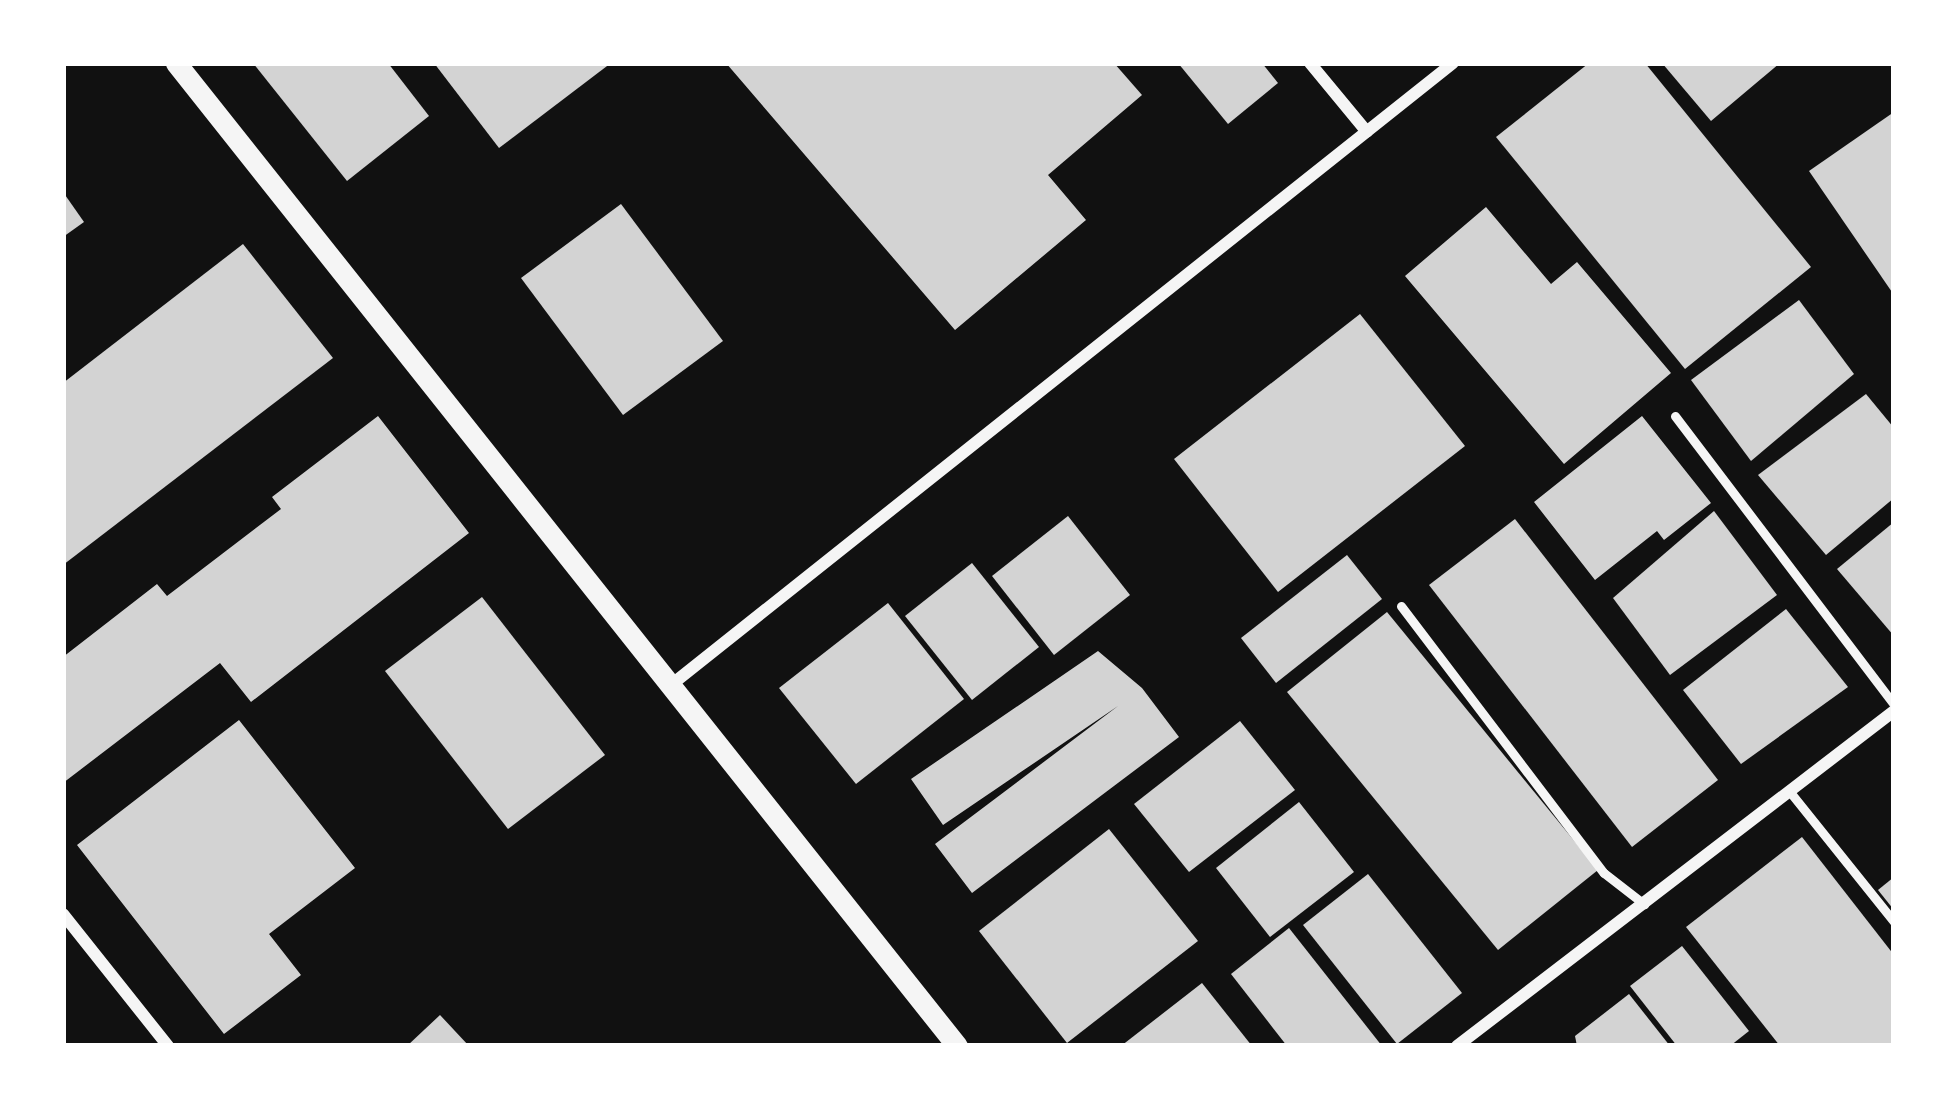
<!DOCTYPE html>
<html>
<head>
<meta charset="utf-8">
<style>
	body { margin:0 }
	#map { position:relative; width:1957px; height:1109px; overflow:hidden; background:#111; font-family:"Fira Sans Condensed",sans-serif }
	div>[style] { position:absolute }
	.building>* { inset:0; background:#d3d3d3 }
	.service>* { height:9px; margin:-4.5px; padding:0 4.5px; transform-origin:4.5px; border-radius:4.5px; background:#f5f5f5 }
	.minor>* { height:12px; margin:-6px; padding:0 6px; transform-origin:6px; border-radius:6px; background:#f5f5f5 }
	.tertiary>* { height:21px; margin:-10.5px; padding:0 10.5px; transform-origin:10.5px; border-radius:10.5px; background:#f5f5f5 }
	span { translate:-50% -50%; white-space:nowrap; text-align:center; line-height:1.15; -webkit-text-stroke:10px #fff; paint-order:stroke }
	.frame { position:absolute; inset:0; border:66px solid #fff; pointer-events:none }
</style>
</head>
<body>
<div id="map">
	<div class="building">
		<div style="clip-path:polygon(253px 63px,388px 63px,429px 116px,347px 181px)"></div>
		<div style="clip-path:polygon(434px 63px,611px 63px,499px 148px)"></div>
		<div style="clip-path:polygon(726px 63px,1114px 63px,1142px 95px,1048px 175px,1086px 220px,955px 330px)"></div>
		<div style="clip-path:polygon(1178px 63px,1262px 63px,1278px 83px,1228px 124px)"></div>
		<div style="clip-path:polygon(1589px 63px,1645px 63px,1811px 267px,1685px 369px,1496px 137px)"></div>
		<div style="clip-path:polygon(1662px 63px,1780px 63px,1711px 121px)"></div>
		<div style="clip-path:polygon(1894px 112px,1894px 295px,1809px 171px)"></div>
		<div style="clip-path:polygon(63px 192px,84px 222px,63px 237px)"></div>
		<div style="clip-path:polygon(621px 204px,723px 341px,623px 415px,521px 278px)"></div>
		<div style="clip-path:polygon(1486px 207px,1551px 284px,1577px 262px,1671px 373px,1564px 464px,1405px 276px)"></div>
		<div style="clip-path:polygon(243px 244px,333px 358px,63px 565px,63px 383px)"></div>
		<div style="clip-path:polygon(1799px 300px,1854px 374px,1751px 461px,1691px 380px)"></div>
		<div style="clip-path:polygon(1360px 314px,1465px 446px,1278px 592px,1174px 459px)"></div>
		<div style="clip-path:polygon(1866px 394px,1894px 428px,1894px 498px,1826px 555px,1758px 475px)"></div>
		<div style="clip-path:polygon(378px 416px,469px 533px,251px 702px,220px 663px,63px 783px,63px 657px,157px 584px,167px 596px,281px 509px,272px 497px)"></div>
		<div style="clip-path:polygon(1642px 416px,1711px 503px,1664px 540px,1657px 531px,1595px 580px,1534px 502px)"></div>
		<div style="clip-path:polygon(1714px 511px,1777px 595px,1670px 675px,1613px 598px)"></div>
		<div style="clip-path:polygon(1068px 516px,1130px 595px,1054px 655px,992px 576px)"></div>
		<div style="clip-path:polygon(1515px 519px,1718px 780px,1632px 847px,1429px 585px)"></div>
		<div style="clip-path:polygon(1894px 522px,1894px 636px,1837px 569px)"></div>
		<div style="clip-path:polygon(1347px 555px,1382px 599px,1276px 683px,1241px 638px)"></div>
		<div style="clip-path:polygon(972px 563px,1039px 647px,972px 700px,905px 616px)"></div>
		<div style="clip-path:polygon(482px 597px,605px 755px,508px 829px,385px 671px)"></div>
		<div style="clip-path:polygon(888px 603px,964px 699px,856px 784px,779px 688px)"></div>
		<div style="clip-path:polygon(1786px 609px,1848px 687px,1741px 764px,1683px 690px)"></div>
		<div style="clip-path:polygon(1387px 612px,1598px 870px,1498px 950px,1287px 692px)"></div>
		<div style="clip-path:polygon(1098px 651px,1142px 688px,1179px 737px,972px 893px,935px 844px,1118px 706px,943px 825px,911px 779px)"></div>
		<div style="clip-path:polygon(239px 720px,355px 868px,269px 934px,301px 975px,224px 1034px,77px 845px)"></div>
		<div style="clip-path:polygon(1240px 721px,1295px 790px,1189px 872px,1134px 804px)"></div>
		<div style="clip-path:polygon(1299px 802px,1354px 872px,1270px 937px,1216px 868px)"></div>
		<div style="clip-path:polygon(1109px 829px,1198px 941px,1067px 1043px,979px 931px)"></div>
		<div style="clip-path:polygon(1802px 837px,1894px 955px,1894px 1046px,1780px 1046px,1686px 927px)"></div>
		<div style="clip-path:polygon(1368px 874px,1462px 993px,1397px 1044px,1303px 925px)"></div>
		<div style="clip-path:polygon(1894px 877px,1894px 910px,1878px 890px)"></div>
		<div style="clip-path:polygon(1289px 928px,1382px 1046px,1287px 1046px,1231px 974px)"></div>
		<div style="clip-path:polygon(1682px 946px,1749px 1031px,1730px 1046px,1677px 1046px,1630px 986px)"></div>
		<div style="clip-path:polygon(1202px 983px,1252px 1046px,1121px 1046px)"></div>
		<div style="clip-path:polygon(1629px 994px,1670px 1046px,1577px 1046px,1575px 1036px)"></div>
		<div style="clip-path:polygon(440px 1015px,469px 1046px,407px 1046px)"></div>
	</div>
	<div class="service">
		<div style="left:1675px;top:416px;width:363px;rotate:52.8deg"></div>
		<div style="left:1401px;top:606px;width:335px;rotate:52.8deg"></div>
		<div style="left:1604px;top:873px;width:51px;rotate:37.8deg"></div>
		<div style="left:1790px;top:792px;width:166px;rotate:51.3deg"></div>
	</div>
	<div class="minor">
		<div style="left:1310px;top:63px;width:89px;rotate:50.4deg"></div>
		<div style="left:671px;top:685px;width:999px;rotate:-38.5deg"></div>
		<div style="left:63px;top:914px;width:169px;rotate:51.5deg"></div>
		<div style="left:1457px;top:1046px;width:551px;rotate:-37.47deg"></div>
	</div>
	<div class="tertiary">
		<div style="left:176px;top:63px;width:1255px;rotate:51.53deg"></div>
	</div>
	<div class="frame"></div>
</div>
</body>
</html>
